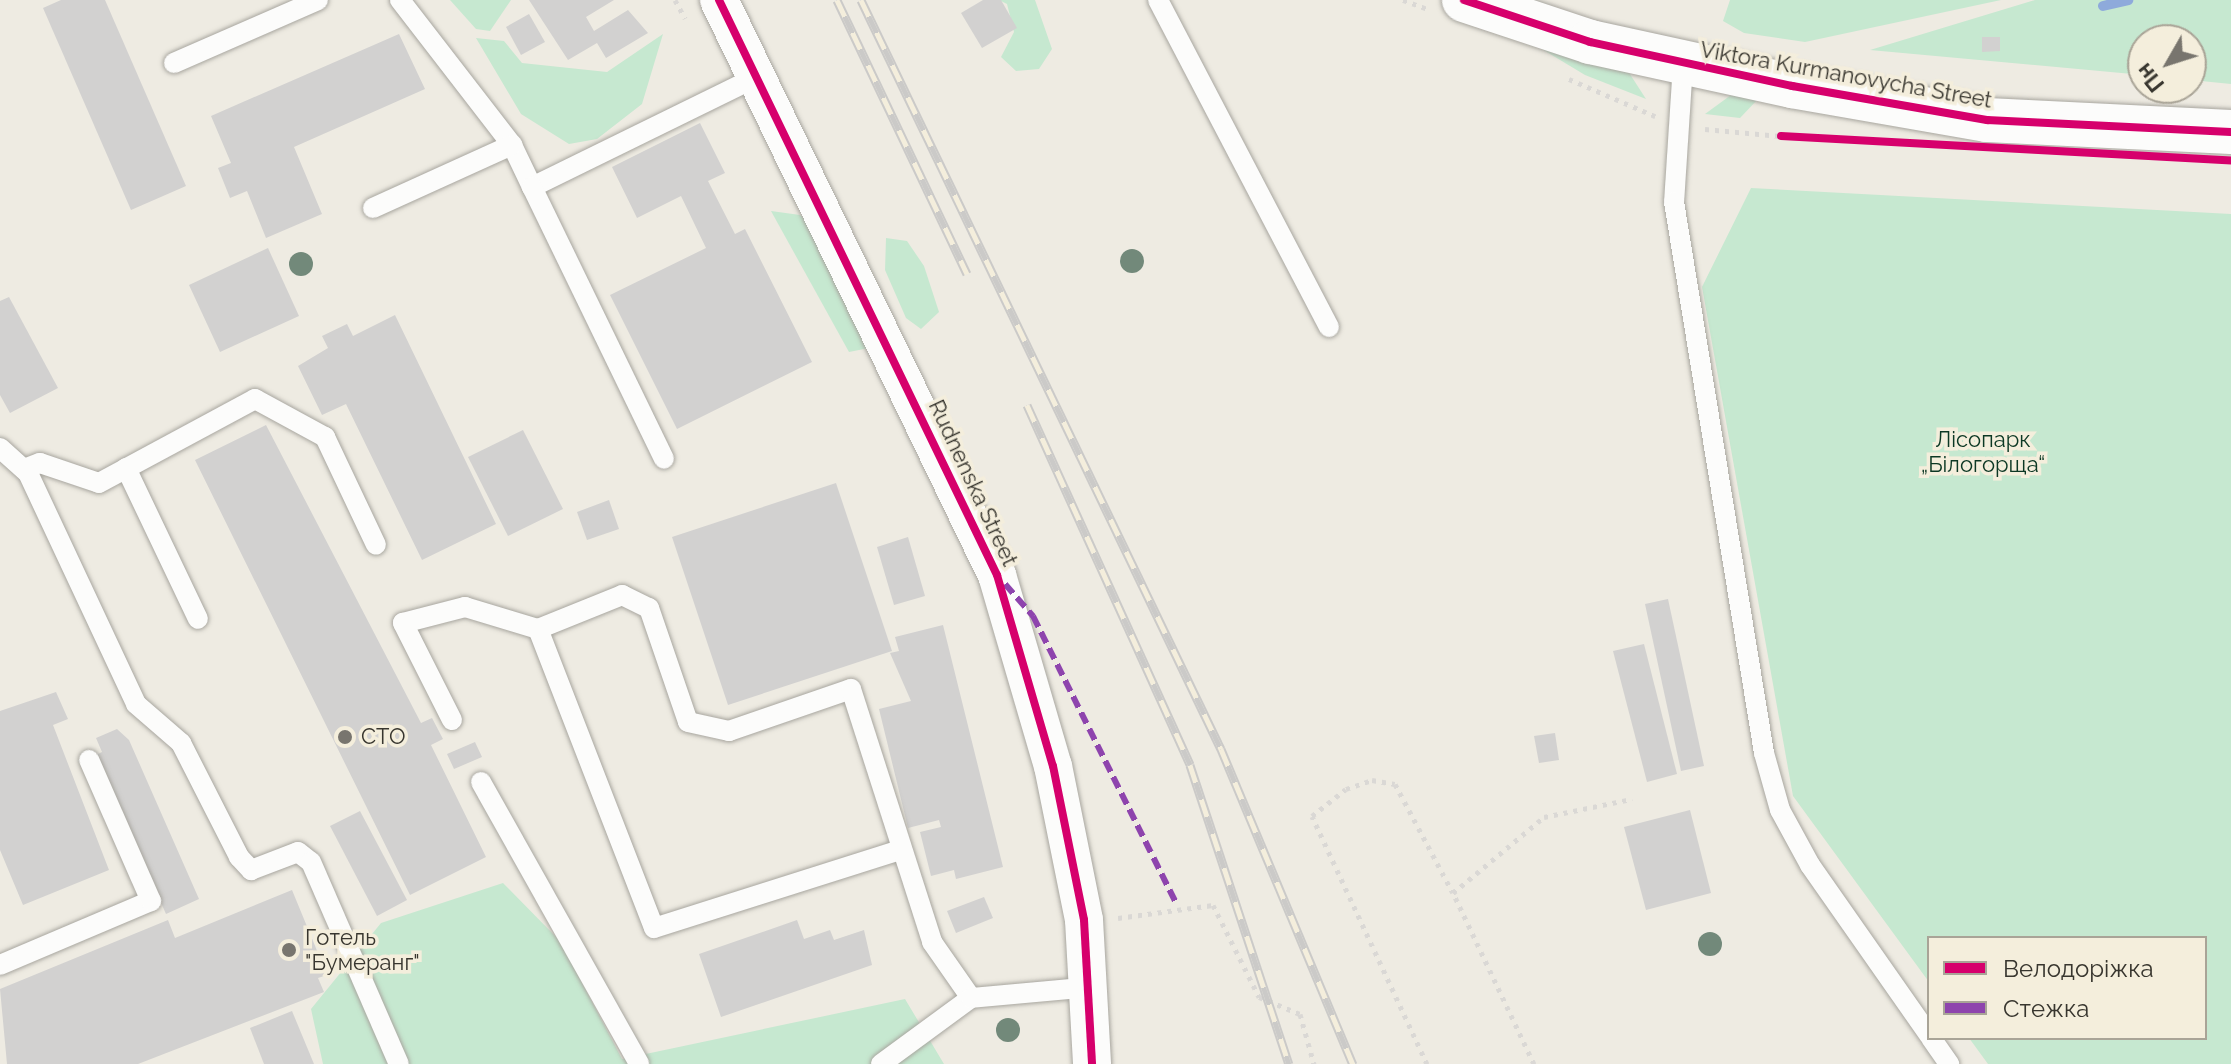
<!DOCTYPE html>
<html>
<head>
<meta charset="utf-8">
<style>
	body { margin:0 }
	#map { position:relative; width:2231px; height:1064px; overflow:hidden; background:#eeebe2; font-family:Raleway,sans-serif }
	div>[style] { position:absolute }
	.green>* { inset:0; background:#c6e8d0 }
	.stream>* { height:10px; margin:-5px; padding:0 5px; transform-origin:5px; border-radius:5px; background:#8eaadb }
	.building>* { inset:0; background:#d2d1d0 }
	.path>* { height:5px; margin-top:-2.5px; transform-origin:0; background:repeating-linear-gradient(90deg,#dad8d5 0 4px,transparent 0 10px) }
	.roads { filter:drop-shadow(0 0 2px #a8a69f) drop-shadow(0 0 2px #a8a69f) }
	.lane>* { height:20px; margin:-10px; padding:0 10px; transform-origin:10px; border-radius:10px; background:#fcfcfb }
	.street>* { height:38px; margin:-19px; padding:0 19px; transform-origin:19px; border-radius:19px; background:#fcfcfb }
	.secondary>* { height:44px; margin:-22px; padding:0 22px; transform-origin:22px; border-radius:22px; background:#fcfcfb }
	.rail>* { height:9px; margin-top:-4.5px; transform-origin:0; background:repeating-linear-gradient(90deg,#f4eedc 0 18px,#cbcac8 0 36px); box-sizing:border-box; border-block:2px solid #cbcac8 }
	.quiet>* { height:6px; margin-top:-3px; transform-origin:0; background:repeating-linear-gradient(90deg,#8e44ad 0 12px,transparent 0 18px) }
	.cycleway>* { height:8px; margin:-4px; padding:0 4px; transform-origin:4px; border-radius:4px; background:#d6006c }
	.trees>* { width:24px; height:24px; margin:-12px; border-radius:50%; background:#72897a }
	.dots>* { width:22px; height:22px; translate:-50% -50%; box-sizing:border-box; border:4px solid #f4eedc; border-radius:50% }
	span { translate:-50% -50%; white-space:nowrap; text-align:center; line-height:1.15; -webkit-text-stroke:7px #f4eedc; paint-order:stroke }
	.street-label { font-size:22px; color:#38362f }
	.park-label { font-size:22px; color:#0c3824 }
	.poi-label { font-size:22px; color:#38362f }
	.left { translate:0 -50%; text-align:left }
	.legend { position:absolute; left:1927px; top:936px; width:280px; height:104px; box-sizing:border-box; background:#f4eedc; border:2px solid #a9a497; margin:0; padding:10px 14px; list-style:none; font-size:24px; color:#38362f }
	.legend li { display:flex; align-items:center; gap:16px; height:40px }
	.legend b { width:40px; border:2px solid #a9a497 }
	.north { position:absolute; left:2127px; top:24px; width:80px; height:80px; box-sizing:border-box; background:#f4eedc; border:2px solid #a9a497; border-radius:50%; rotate:231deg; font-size:22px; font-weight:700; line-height:32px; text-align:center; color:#38362f }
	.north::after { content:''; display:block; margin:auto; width:28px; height:36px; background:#78756e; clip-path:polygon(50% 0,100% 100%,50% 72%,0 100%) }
</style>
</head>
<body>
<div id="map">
	<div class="green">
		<div style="clip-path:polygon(450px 0,511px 0,490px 31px,476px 29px)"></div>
		<div style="clip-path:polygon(999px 0,1035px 0,1052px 49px,1039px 69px,1016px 71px,1001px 57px,1014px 32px,1007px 4px)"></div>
		<div style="clip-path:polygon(1730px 0,2001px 0,1805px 42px,1744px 33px,1723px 21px)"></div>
		<div style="clip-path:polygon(2035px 0,2231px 0,2231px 84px,2191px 80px,2191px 40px,2143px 40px,2143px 75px,1870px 50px)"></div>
		<div style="clip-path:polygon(663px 34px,642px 104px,597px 139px,569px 144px,521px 114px,476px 38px,504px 41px,522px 63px,607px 72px)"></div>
		<div style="clip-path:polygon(1517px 34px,1626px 68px,1646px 99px,1585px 75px)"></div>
		<div style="clip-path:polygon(1731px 95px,1760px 97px,1740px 118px,1705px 114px)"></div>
		<div style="clip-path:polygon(1751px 188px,2231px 214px,2231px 1064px,1988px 1064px,1969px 1038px,2205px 1038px,2205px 938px,1929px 938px,1929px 982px,1793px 796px,1702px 287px)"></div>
		<div style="clip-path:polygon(771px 211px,800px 215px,823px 231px,874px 347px,849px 352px)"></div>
		<div style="clip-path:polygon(886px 238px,907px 241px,924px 266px,939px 312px,921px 329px,906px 318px,885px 270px)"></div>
		<div style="clip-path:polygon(503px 883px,560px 941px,622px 1059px,905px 999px,944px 1064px,323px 1064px,311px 1009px,381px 923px)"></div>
	</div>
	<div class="stream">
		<div style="left:2103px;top:6px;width:26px;rotate:-13deg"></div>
	</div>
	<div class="building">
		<div style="clip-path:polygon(61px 0,105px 0,186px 186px,131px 210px,43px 8px)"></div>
		<div style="clip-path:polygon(529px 0,614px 0,586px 17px,594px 31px,628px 10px,648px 33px,606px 58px,597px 43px,568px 60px)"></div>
		<div style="clip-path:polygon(983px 0,1001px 0,1017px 28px,982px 48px,961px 13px)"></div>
		<div style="clip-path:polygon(529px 14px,545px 42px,521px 55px,506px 27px)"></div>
		<div style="clip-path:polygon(399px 34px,425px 89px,294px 147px,322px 214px,266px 238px,247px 191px,230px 198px,218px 168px,231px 163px,211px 116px)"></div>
		<div style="clip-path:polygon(1982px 37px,2000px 37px,2000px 51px,1982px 52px)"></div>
		<div style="clip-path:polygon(700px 123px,725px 173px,708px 181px,735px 234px,745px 229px,812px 362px,677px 429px,610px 295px,706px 248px,681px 196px,637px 218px,612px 167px)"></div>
		<div style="clip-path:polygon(268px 248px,299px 316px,220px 352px,189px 285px)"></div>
		<div style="clip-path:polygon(9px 297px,58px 388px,10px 413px,0 395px,0 301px)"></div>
		<div style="clip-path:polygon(395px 315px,496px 524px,422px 560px,346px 404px,322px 415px,298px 366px,328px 348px,322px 336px,347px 324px,353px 336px)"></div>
		<div style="clip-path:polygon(266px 425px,421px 723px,432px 718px,443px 739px,431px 745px,486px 857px,410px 895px,195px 460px)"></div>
		<div style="clip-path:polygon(523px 430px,563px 509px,508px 536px,468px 457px)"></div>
		<div style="clip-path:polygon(836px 483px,892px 651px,728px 705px,672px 537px)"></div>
		<div style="clip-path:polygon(609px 500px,619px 529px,587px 540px,577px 512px)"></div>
		<div style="clip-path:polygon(908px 537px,925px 596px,894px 605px,877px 547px)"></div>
		<div style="clip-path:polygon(1668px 599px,1704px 766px,1681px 771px,1645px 604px)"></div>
		<div style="clip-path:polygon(943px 625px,1003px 867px,956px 879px,954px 870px,931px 876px,920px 832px,941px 827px,939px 820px,908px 828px,879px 709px,911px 701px,890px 653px,899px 651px,895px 637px)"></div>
		<div style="clip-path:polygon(1644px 644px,1677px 774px,1647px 782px,1613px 651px)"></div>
		<div style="clip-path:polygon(56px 692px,68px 719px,53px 725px,109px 870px,23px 905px,0 850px,0 711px)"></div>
		<div style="clip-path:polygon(117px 729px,129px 740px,199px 899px,166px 914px,96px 755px,102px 752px,96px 738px)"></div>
		<div style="clip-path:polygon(1555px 733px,1559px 760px,1539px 763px,1534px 736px)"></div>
		<div style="clip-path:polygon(475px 742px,482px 757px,454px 769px,447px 754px)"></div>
		<div style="clip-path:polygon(1690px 810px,1711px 893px,1646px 910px,1624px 827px)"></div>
		<div style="clip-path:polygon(360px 811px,407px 900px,377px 916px,330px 826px)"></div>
		<div style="clip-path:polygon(292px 890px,327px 975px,318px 978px,324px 992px,138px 1064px,7px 1064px,0 989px,168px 920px,175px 938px)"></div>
		<div style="clip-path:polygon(984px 897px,993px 918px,956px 933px,947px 911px)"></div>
		<div style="clip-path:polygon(797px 920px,804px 939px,830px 930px,834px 940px,864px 930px,872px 965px,721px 1017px,699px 954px)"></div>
		<div style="clip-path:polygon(292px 1011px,314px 1064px,264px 1064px,250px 1028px)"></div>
	</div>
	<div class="path">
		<div style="left:675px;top:0;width:21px;rotate:61deg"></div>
		<div style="left:1403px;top:0;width:27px;rotate:20deg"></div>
		<div style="left:1569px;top:79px;width:94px;rotate:23.3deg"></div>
		<div style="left:1705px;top:129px;width:76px;rotate:5.3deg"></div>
		<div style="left:1118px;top:918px;width:96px;rotate:-7.8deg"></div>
		<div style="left:1213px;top:905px;width:103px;rotate:63.4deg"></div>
		<div style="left:1259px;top:997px;width:44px;rotate:22.5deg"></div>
		<div style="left:1300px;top:1014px;width:52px;rotate:74.4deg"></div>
		<div style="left:1427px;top:1064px;width:273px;rotate:-114.9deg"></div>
		<div style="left:1312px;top:816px;width:43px;rotate:-38.5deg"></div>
		<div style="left:1346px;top:789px;width:28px;rotate:-19deg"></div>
		<div style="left:1372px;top:780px;width:23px;rotate:10deg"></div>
		<div style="left:1395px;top:784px;width:123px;rotate:62deg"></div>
		<div style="left:1534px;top:1064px;width:189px;rotate:-115.3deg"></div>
		<div style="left:1453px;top:893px;width:119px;rotate:-39.9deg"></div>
		<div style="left:1544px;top:817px;width:90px;rotate:-11.6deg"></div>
	</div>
	<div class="roads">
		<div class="lane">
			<div style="left:400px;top:0;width:183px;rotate:52.3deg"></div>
			<div style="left:512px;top:145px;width:47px;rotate:64.5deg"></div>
			<div style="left:532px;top:187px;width:253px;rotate:-26.1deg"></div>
			<div style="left:1158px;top:0;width:369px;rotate:62.4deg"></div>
			<div style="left:174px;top:63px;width:157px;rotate:-23.6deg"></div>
			<div style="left:1683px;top:64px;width:138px;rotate:93.7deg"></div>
			<div style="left:1674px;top:202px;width:558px;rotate:80.72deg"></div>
			<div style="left:1764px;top:753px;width:59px;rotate:74.3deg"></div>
			<div style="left:1780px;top:810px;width:63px;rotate:61.4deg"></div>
			<div style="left:1810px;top:865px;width:208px;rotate:55deg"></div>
			<div style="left:532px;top:187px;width:302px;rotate:64.1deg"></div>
			<div style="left:373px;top:208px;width:153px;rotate:-24.4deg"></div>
			<div style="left:0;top:448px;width:38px;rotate:42deg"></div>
			<div style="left:28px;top:473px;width:255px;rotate:64.9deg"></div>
			<div style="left:136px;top:704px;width:60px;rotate:40.9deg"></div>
			<div style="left:181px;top:743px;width:128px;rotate:63deg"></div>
			<div style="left:239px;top:857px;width:18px;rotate:47deg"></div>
			<div style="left:251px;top:870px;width:50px;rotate:-21deg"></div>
			<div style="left:298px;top:852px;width:16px;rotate:38deg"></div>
			<div style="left:311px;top:862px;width:220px;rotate:66.5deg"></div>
			<div style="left:126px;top:468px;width:167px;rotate:64.5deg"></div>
			<div style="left:24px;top:469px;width:17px;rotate:-21deg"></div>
			<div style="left:40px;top:463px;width:62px;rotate:18.7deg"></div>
			<div style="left:99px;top:483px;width:177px;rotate:-28.3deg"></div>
			<div style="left:255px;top:399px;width:80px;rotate:28.5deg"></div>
			<div style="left:325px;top:437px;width:119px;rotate:64.7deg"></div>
			<div style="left:452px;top:720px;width:109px;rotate:-116.8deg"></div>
			<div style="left:403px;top:623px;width:64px;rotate:-14.5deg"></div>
			<div style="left:465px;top:607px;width:76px;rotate:16.8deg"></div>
			<div style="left:481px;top:782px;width:323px;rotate:60.7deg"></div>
			<div style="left:900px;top:850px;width:258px;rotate:162.4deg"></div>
			<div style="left:654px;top:928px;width:321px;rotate:-111.2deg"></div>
			<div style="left:538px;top:629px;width:91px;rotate:-22deg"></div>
			<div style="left:622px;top:595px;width:30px;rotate:26deg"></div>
			<div style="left:649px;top:608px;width:120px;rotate:71.1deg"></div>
			<div style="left:688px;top:722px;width:42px;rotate:12.4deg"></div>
			<div style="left:729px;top:731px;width:129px;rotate:-19deg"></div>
			<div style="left:851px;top:689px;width:266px;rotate:72.2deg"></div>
			<div style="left:932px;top:942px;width:68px;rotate:55.1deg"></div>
			<div style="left:0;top:965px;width:164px;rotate:-23deg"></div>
			<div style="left:151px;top:901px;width:154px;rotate:-113.7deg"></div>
			<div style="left:1931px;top:1038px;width:32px;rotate:55deg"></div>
			<div style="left:881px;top:1064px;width:112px;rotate:-36.3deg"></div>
			<div style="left:971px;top:998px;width:121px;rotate:-5.2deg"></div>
		</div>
		<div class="street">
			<div style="left:719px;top:0;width:639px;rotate:64.2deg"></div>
			<div style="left:997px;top:575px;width:199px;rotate:73.7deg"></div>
			<div style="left:1053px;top:766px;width:157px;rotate:78.6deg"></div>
			<div style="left:1084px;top:920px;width:144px;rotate:86.8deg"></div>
		</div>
		<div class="secondary">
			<div style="left:1464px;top:0;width:133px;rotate:18.4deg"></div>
			<div style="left:1590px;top:42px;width:207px;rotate:12.3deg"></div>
			<div style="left:1792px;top:86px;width:198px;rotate:9.9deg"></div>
			<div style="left:1987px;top:120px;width:244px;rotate:2.8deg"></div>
		</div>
	</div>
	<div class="rail">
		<div style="left:837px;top:0;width:303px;rotate:64.6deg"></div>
		<div style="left:861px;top:0;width:831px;rotate:64.33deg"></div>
		<div style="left:1221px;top:749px;width:342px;rotate:67.3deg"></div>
		<div style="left:1027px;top:405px;width:395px;rotate:65.6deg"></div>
		<div style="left:1190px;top:765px;width:315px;rotate:71.7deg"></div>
	</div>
	<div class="quiet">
		<div style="left:1005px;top:584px;width:43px;rotate:48.8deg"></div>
		<div style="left:1033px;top:616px;width:323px;rotate:63.5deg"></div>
	</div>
	<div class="cycleway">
		<div style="left:719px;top:0;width:639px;rotate:64.2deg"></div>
		<div style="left:997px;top:575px;width:199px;rotate:73.7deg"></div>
		<div style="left:1053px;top:766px;width:157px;rotate:78.6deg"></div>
		<div style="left:1084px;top:920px;width:144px;rotate:86.8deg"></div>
		<div style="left:1464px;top:0;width:133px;rotate:18.4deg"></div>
		<div style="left:1590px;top:42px;width:207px;rotate:12.3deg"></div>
		<div style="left:1792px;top:86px;width:198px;rotate:9.9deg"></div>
		<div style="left:1987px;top:120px;width:244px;rotate:2.8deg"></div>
		<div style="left:1781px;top:136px;width:451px;rotate:3.1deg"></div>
	</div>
	<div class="trees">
		<div style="left:1132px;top:261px"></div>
		<div style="left:301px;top:264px"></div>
		<div style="left:1710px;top:944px"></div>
		<div style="left:1008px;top:1030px"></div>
	</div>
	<div class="dots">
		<div style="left:345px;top:737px;background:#78756e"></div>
		<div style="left:289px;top:950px;background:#78756e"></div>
	</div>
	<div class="street-label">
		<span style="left:1846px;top:75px;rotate:10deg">Viktora Kurmanovycha Street</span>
		<span style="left:973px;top:483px;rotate:65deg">Rudnenska Street</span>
	</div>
	<div class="park-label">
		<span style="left:1983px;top:452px">Лісопарк<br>„Білогорща“</span>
	</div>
	<div class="poi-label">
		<span class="left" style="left:361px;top:737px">СТО</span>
		<span class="left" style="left:305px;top:950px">Готель<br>"Бумеранг"</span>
	</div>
	<ul class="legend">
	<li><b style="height:10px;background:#d6006c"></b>Велодоріжка</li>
	<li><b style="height:10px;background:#8e44ad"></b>Стежка</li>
	</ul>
	<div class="north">Пн</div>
</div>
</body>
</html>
